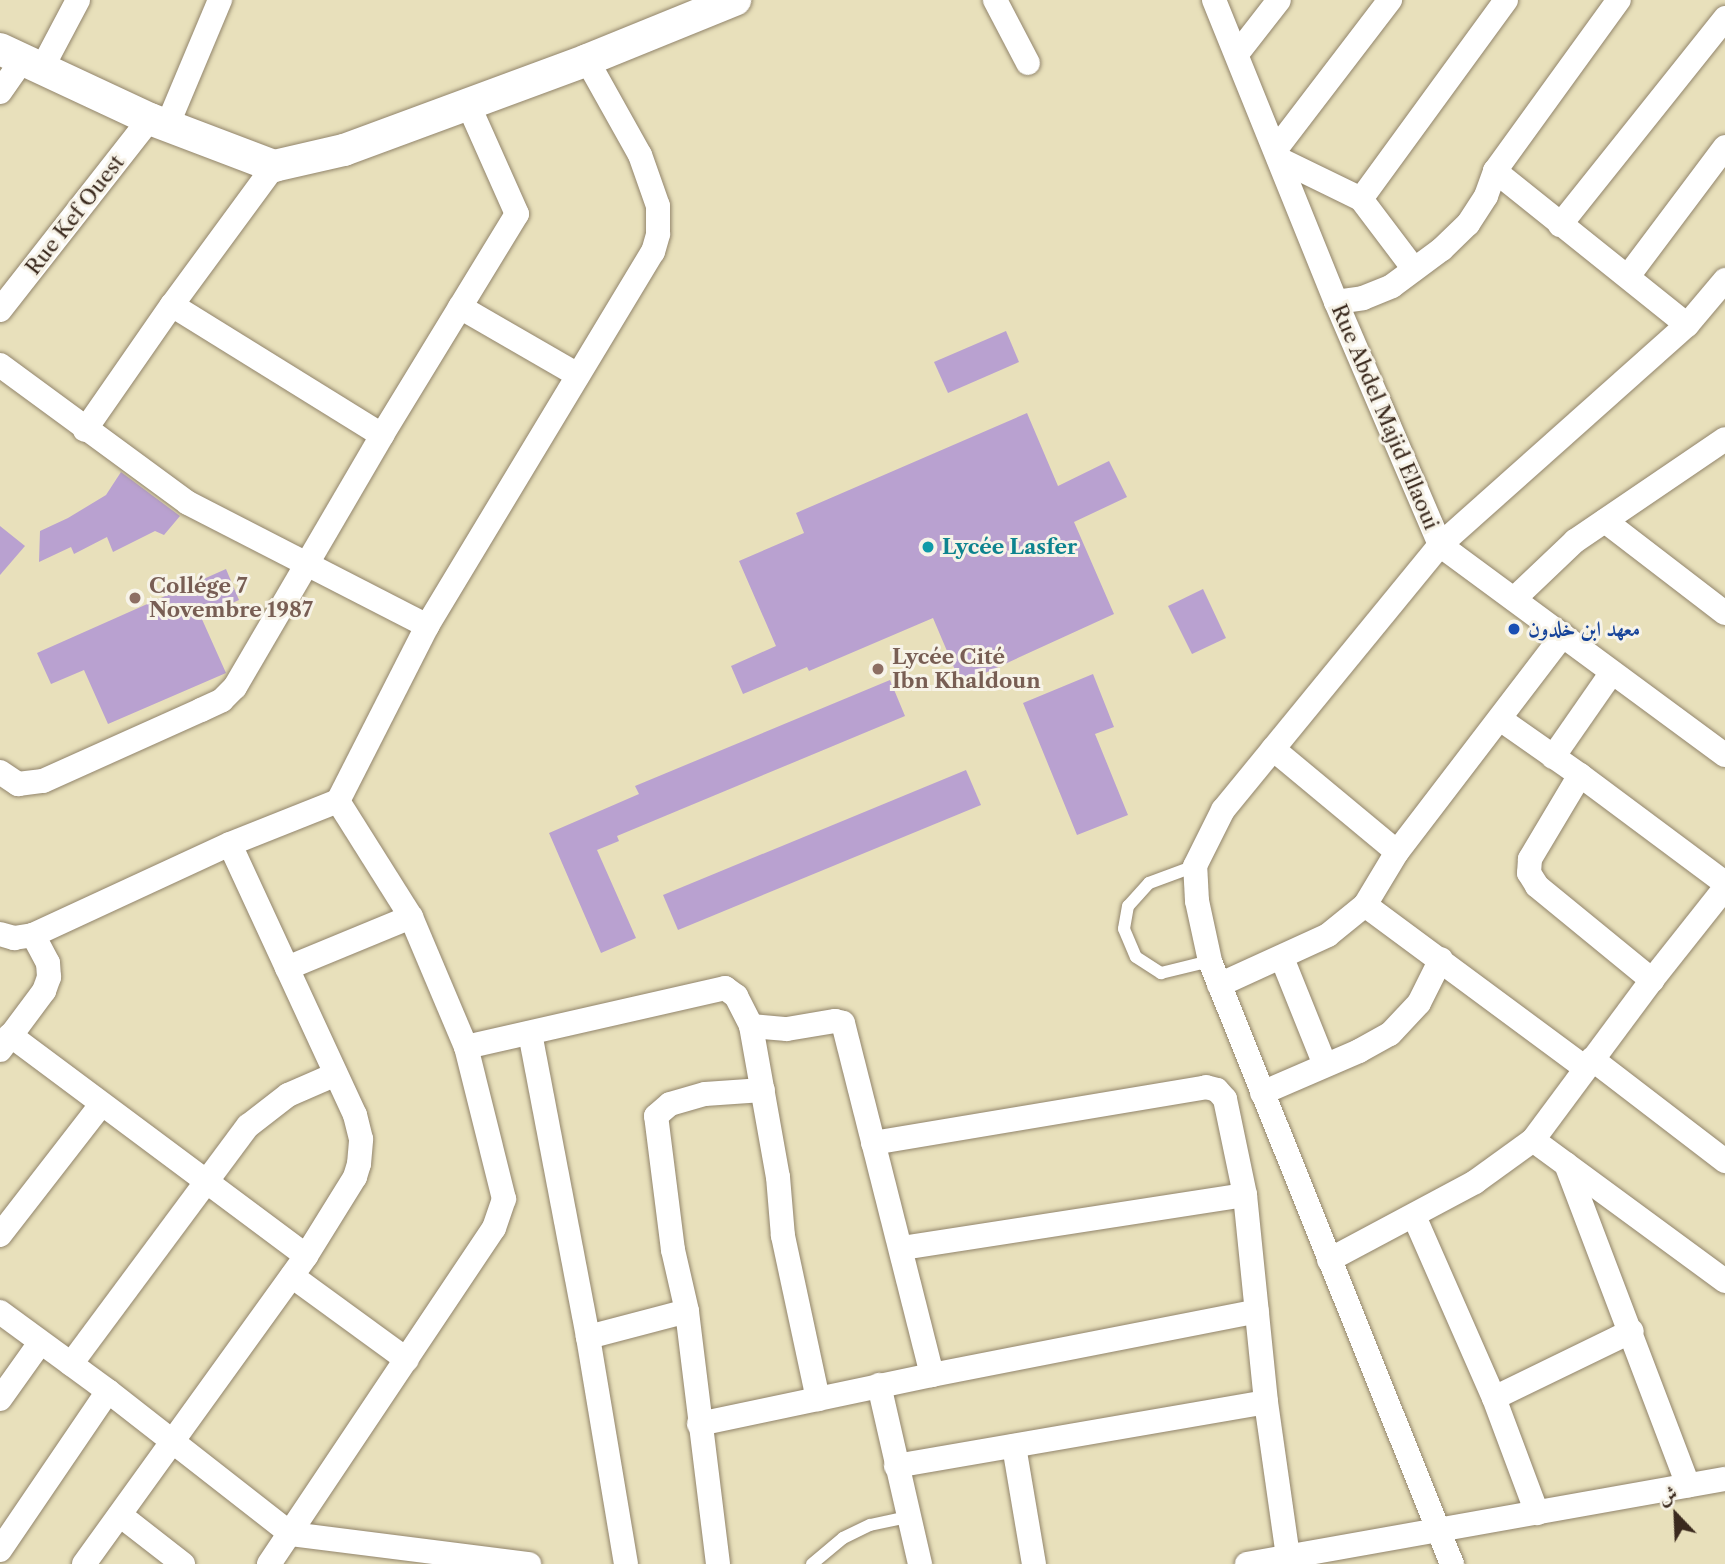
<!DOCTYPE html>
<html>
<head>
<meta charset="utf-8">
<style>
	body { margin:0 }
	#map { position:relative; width:1725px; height:1564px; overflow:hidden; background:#e8e0bb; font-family:"Libre Caslon Text",Amiri,serif }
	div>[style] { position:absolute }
	.building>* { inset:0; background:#b9a1d0 }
	.roads { filter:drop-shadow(0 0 2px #92856c) drop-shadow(0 0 2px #92856c) }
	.service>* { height:12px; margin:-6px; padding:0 6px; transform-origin:6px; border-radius:6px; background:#fff }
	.minor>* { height:24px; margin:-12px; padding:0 12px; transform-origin:12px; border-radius:12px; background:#fff }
	.tertiary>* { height:32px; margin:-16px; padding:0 16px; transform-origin:16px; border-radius:16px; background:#fff }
	.dots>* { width:19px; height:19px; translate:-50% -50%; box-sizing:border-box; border:4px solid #f7f3e8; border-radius:50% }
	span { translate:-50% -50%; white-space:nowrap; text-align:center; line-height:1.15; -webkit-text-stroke:6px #f7f3e8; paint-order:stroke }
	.street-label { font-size:21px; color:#3b2a1e }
	.culture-label { font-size:21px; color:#0d838f; font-weight:700 }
	.left { translate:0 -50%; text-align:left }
	.education-label { font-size:21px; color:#785e54; font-weight:700 }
	.transit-label { font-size:21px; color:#164399; font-weight:700 }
	.north { position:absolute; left:1641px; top:1480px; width:70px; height:70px; -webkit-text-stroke:5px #f7f3e8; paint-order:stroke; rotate:337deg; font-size:19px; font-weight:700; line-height:28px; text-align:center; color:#3b2a1e }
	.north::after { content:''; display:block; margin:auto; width:24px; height:32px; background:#3b2a1e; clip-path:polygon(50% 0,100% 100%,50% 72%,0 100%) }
</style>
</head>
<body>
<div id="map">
	<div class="building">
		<div style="clip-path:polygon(1006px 331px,1019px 362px,948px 393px,934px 362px)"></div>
		<div style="clip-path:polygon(1027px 413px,1058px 486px,1109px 461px,1127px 497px,1074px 522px,1114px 614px,961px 684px,933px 618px,809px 671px,807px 667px,743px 694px,731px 666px,776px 646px,739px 561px,804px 533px,796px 513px)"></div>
		<div style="clip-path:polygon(121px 472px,180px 516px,164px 535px,155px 531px,113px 552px,107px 537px,74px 554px,71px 547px,39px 562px,40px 531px,68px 518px,106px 495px)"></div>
		<div style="clip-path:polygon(0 526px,25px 546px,0 575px)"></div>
		<div style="clip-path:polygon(226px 569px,239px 600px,201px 617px,226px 673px,108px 724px,84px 670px,51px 684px,37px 653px)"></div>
		<div style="clip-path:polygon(1203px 589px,1226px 638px,1192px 654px,1168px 606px)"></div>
		<div style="clip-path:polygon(1093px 674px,1114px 727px,1095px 734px,1128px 815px,1077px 835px,1023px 703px)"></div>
		<div style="clip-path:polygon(890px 680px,905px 716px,617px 836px,619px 841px,597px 850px,636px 938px,601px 953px,549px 833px,639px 794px,635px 786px)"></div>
		<div style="clip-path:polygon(966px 770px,981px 805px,678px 930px,663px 895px)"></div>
	</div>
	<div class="roads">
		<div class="service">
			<div style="left:1195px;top:866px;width:49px;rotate:159.7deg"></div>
			<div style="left:1149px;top:883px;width:31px;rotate:132deg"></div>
			<div style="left:1128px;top:906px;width:23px;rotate:100deg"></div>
			<div style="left:1124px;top:929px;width:30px;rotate:67deg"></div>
			<div style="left:1136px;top:957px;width:30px;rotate:33deg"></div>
			<div style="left:1161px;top:973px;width:50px;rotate:-13.8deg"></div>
			<div style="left:812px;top:1564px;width:40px;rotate:-40deg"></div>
			<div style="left:843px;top:1538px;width:30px;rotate:-26deg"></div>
			<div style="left:870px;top:1525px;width:39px;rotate:-12deg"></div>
		</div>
		<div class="minor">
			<div style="left:995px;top:0;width:71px;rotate:62.4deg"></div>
			<div style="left:1214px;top:0;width:326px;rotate:68deg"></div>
			<div style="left:1336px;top:302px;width:264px;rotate:66.8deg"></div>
			<div style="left:1440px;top:545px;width:354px;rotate:36.4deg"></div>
			<div style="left:1237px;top:54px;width:68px;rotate:-52.1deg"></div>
			<div style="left:41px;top:70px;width:79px;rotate:-62.1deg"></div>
			<div style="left:0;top:92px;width:39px;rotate:-55deg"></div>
			<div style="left:167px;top:126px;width:137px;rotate:-67.2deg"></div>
			<div style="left:1276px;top:149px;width:188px;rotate:-52.6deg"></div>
			<div style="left:1279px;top:159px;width:91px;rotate:26deg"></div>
			<div style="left:1361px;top:199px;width:88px;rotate:52.9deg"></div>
			<div style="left:1495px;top:171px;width:246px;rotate:38.7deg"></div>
			<div style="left:1361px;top:199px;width:246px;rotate:-53.9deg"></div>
			<div style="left:1560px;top:225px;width:265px;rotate:-51.4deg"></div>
			<div style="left:1629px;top:275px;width:160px;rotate:-53.1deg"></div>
			<div style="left:1336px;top:302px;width:27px;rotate:-8deg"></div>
			<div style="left:1363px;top:298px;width:31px;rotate:-22deg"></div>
			<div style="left:1392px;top:286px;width:62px;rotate:-36.5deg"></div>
			<div style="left:1442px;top:249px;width:36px;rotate:-44deg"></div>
			<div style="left:1468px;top:224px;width:33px;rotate:-57deg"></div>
			<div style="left:1486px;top:196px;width:27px;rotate:-70deg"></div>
			<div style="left:1495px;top:171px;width:211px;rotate:-54.1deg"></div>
			<div style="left:172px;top:305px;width:247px;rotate:31.8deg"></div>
			<div style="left:460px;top:307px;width:136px;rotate:30deg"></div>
			<div style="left:0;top:310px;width:243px;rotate:-51.9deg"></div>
			<div style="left:0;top:365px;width:233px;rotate:36.3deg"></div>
			<div style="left:188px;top:503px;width:269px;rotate:27.2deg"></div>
			<div style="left:85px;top:430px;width:152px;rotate:-55.2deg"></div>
			<div style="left:172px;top:305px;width:172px;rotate:-53.7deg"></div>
			<div style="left:1605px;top:521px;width:151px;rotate:37.5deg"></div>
			<div style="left:1514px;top:599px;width:84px;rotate:-43.6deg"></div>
			<div style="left:1575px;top:541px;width:181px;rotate:-34.2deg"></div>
			<div style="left:1563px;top:635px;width:273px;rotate:127.4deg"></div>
			<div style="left:1397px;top:852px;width:62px;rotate:121.1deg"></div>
			<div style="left:1365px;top:905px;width:274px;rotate:36.5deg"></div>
			<div style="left:1500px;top:719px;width:98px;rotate:35deg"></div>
			<div style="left:1580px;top:775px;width:98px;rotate:120.8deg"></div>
			<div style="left:1530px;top:859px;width:14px;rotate:94deg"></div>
			<div style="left:1529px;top:873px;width:15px;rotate:58deg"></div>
			<div style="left:1537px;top:886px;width:149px;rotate:39.3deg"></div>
			<div style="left:1273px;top:749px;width:161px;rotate:39.7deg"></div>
			<div style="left:1553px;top:757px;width:103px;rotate:-55.2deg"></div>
			<div style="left:0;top:772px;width:22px;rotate:34deg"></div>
			<div style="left:18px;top:784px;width:25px;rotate:-7deg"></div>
			<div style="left:43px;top:781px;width:173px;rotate:-24.2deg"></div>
			<div style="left:201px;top:710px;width:23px;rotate:-25deg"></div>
			<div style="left:222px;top:700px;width:18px;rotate:-45deg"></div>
			<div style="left:235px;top:687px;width:292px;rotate:-59.7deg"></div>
			<div style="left:382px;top:435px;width:259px;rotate:-58.6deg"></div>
			<div style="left:517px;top:214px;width:120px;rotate:-114deg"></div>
			<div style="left:1580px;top:775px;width:181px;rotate:36.7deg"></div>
			<div style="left:0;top:934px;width:15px;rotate:16deg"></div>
			<div style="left:14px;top:938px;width:19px;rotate:-9deg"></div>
			<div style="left:33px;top:935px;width:217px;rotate:-24.8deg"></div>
			<div style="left:230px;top:844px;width:116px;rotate:-21.7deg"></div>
			<div style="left:338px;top:801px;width:196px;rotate:-63deg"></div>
			<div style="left:427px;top:626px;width:437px;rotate:-58.9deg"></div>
			<div style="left:653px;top:252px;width:19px;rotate:-74deg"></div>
			<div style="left:658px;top:234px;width:28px;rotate:-90deg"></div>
			<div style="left:658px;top:206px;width:54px;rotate:-109.4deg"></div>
			<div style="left:640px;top:155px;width:109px;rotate:-119.2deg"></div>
			<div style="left:1282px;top:958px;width:115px;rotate:68.1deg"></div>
			<div style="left:287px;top:968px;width:134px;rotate:-22.4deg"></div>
			<div style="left:1219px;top:985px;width:120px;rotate:-24.6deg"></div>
			<div style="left:1328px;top:935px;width:48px;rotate:-39deg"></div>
			<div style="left:751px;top:1026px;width:153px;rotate:79.9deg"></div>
			<div style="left:778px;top:1177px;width:59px;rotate:85.2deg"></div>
			<div style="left:783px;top:1236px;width:167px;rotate:77.9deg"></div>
			<div style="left:530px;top:1033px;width:309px;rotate:79.2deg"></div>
			<div style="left:588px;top:1337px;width:230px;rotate:80.5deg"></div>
			<div style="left:10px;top:1035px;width:369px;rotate:36.7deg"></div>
			<div style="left:466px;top:1047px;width:266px;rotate:-12.8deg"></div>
			<div style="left:725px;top:988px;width:14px;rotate:36deg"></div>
			<div style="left:736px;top:996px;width:34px;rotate:63deg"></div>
			<div style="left:751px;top:1026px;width:36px;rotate:5deg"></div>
			<div style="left:787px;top:1029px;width:49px;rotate:-9.5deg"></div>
			<div style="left:835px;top:1021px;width:8px;rotate:14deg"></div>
			<div style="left:843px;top:1023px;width:363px;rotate:75.8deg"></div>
			<div style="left:932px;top:1375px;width:331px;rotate:-11.1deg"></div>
			<div style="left:0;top:1050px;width:74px;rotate:-53.3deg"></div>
			<div style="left:44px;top:991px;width:15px;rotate:-70deg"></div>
			<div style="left:49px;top:977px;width:14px;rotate:-94deg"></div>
			<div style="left:48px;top:963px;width:32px;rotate:-118deg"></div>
			<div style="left:1592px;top:1059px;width:168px;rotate:37.5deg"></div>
			<div style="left:1262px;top:1093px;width:106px;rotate:-23.4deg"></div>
			<div style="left:1359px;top:1051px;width:35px;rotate:-29deg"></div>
			<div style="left:1390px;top:1034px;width:42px;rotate:-46.9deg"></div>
			<div style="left:1419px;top:1003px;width:49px;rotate:-63.4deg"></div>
			<div style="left:1533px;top:1140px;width:238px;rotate:36.3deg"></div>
			<div style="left:873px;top:1143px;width:338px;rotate:-9.5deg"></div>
			<div style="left:1206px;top:1087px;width:11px;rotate:15deg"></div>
			<div style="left:1217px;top:1090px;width:12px;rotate:48deg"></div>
			<div style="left:1225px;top:1099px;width:98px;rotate:78.2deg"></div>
			<div style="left:1245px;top:1195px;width:208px;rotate:84.2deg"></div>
			<div style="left:1266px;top:1402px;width:157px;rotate:81.9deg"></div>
			<div style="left:1566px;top:1164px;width:344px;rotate:69.2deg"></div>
			<div style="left:1414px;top:1216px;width:199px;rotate:66.3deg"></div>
			<div style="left:1494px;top:1398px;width:123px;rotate:69.5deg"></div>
			<div style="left:0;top:1235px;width:165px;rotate:-52.2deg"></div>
			<div style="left:902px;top:1248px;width:347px;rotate:-8.8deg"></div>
			<div style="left:1329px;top:1260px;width:166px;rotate:-28.1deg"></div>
			<div style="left:1475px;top:1182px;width:72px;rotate:-35.9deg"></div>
			<div style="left:1533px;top:1140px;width:199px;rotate:-53.4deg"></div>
			<div style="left:1652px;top:980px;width:117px;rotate:-51.6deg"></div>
			<div style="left:292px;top:1276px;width:142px;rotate:36.1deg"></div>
			<div style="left:0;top:1312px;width:134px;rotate:36.2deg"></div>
			<div style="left:108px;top:1391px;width:232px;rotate:38deg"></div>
			<div style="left:291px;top:1534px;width:240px;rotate:7.2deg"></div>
			<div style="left:588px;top:1337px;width:102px;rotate:-14.7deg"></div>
			<div style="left:71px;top:1364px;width:297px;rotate:-53.4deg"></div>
			<div style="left:248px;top:1126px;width:51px;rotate:-37.8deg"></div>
			<div style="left:288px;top:1095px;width:52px;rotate:-23.6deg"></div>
			<div style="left:879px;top:1385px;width:184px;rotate:77.1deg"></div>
			<div style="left:1494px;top:1398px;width:153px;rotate:-25.9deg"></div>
			<div style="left:0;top:1399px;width:69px;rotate:-54.5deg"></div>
			<div style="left:699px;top:1424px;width:238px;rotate:-11.9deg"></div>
			<div style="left:1014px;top:1446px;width:120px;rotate:80.4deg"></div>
			<div style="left:896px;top:1466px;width:375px;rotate:-9.8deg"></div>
			<div style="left:120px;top:1515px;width:80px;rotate:37.9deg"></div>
			<div style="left:0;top:1550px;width:192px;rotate:-55.8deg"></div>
			<div style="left:84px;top:1564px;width:380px;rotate:-54.2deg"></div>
			<div style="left:306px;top:1256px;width:93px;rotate:-58.2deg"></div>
			<div style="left:355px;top:1177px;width:14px;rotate:-73deg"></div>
			<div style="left:359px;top:1164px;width:25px;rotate:-85deg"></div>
			<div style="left:361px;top:1139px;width:25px;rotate:-104deg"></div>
			<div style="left:355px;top:1115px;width:298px;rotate:-114.8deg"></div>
			<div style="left:269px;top:1564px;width:404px;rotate:-56.2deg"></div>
			<div style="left:494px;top:1228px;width:31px;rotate:-71deg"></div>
			<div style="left:504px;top:1199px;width:157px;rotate:-104deg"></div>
			<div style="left:466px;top:1047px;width:141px;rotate:-112.9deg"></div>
			<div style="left:411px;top:917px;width:137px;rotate:-122.2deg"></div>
			<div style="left:718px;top:1564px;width:255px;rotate:-97deg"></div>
			<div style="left:687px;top:1311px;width:63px;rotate:-102.9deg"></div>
			<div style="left:673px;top:1250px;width:135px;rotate:-97.2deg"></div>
			<div style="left:656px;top:1116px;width:18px;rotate:-41deg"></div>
			<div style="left:670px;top:1104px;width:36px;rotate:-16deg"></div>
			<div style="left:705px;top:1094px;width:58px;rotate:-3.9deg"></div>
			<div style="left:1247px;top:1564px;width:485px;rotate:-10.1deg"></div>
			<div style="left:1452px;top:1564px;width:650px;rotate:-111.87deg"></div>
			<div style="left:1210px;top:961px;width:61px;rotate:-102.2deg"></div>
			<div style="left:1197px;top:901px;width:35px;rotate:-93deg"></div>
			<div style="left:1195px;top:866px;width:63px;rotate:-63.4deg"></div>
			<div style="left:1223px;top:810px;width:343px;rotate:-50.7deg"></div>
			<div style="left:1440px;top:545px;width:331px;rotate:-41.7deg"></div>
			<div style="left:1687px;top:325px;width:59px;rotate:-49.8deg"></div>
		</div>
		<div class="tertiary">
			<div style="left:0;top:49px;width:166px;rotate:25deg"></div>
			<div style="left:150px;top:119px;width:133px;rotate:20.8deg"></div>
			<div style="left:274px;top:166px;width:72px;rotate:-12.9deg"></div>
			<div style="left:344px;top:150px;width:259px;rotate:-20.3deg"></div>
			<div style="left:587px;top:60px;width:160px;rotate:-22.1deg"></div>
		</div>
	</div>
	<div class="dots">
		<div style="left:928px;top:547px;background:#0f9aa8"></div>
		<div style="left:135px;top:598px;background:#8d6e63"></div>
		<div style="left:1514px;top:629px;background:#1a4fb4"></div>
		<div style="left:878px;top:669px;background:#8d6e63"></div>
	</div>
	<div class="street-label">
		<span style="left:75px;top:215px;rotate:-52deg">Rue Kef Ouest</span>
		<span style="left:1385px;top:417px;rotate:67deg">Rue Abdel Majid Ellaoui</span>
	</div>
	<div class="culture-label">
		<span class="left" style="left:942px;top:547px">Lycée Lasfer</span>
	</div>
	<div class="education-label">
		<span class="left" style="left:149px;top:598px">Collége 7<br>Novembre 1987</span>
		<span class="left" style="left:892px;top:669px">Lycée Cité<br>Ibn Khaldoun</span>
	</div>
	<div class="transit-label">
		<span class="left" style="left:1528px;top:629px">معهد ابن خلدون</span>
	</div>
	<div class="north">ش</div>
</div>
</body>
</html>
